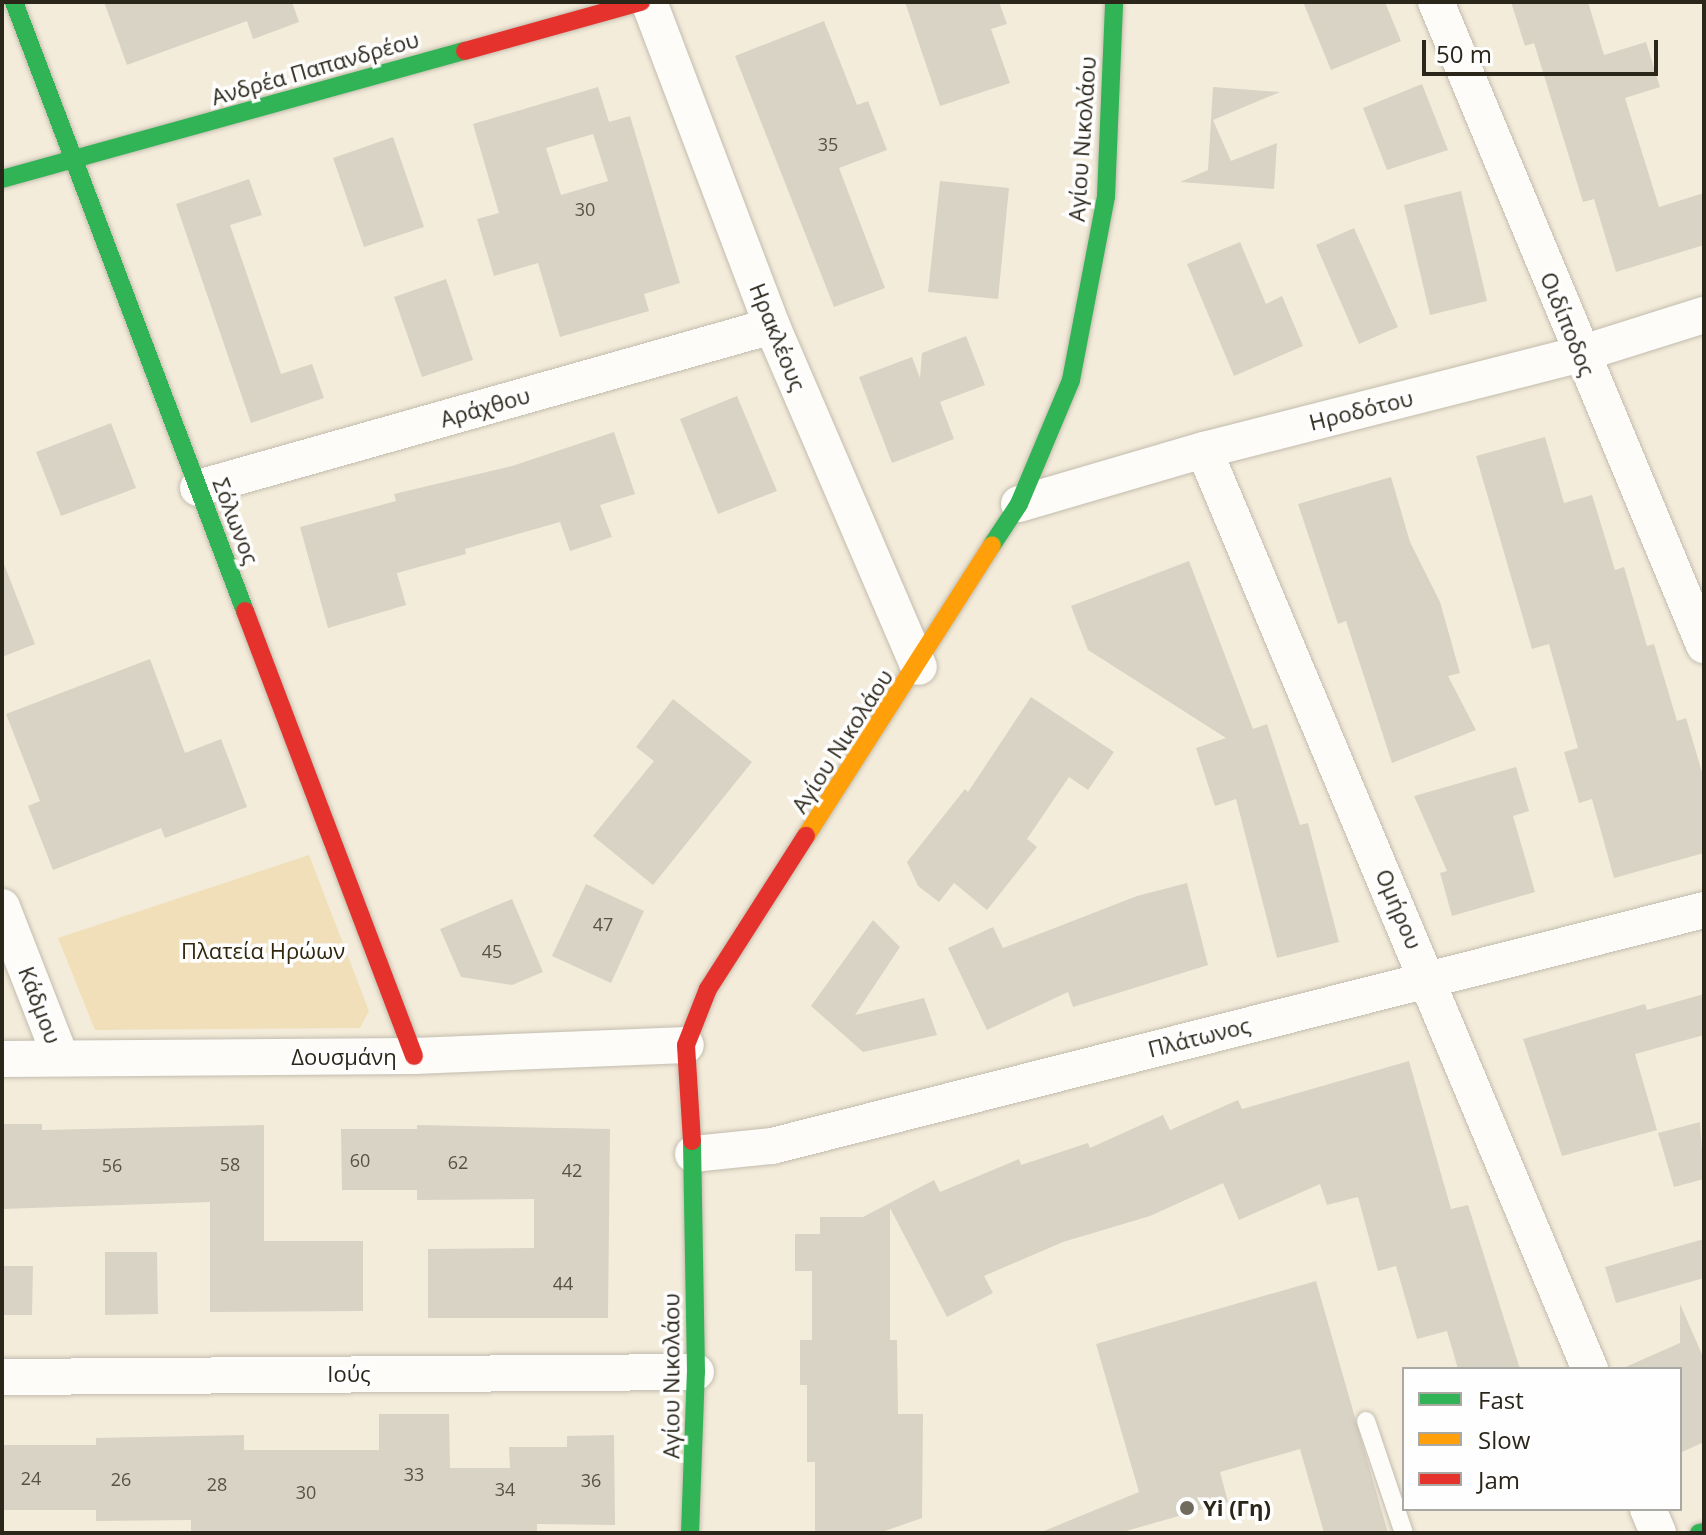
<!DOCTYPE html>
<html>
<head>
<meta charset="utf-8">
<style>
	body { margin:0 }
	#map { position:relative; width:1706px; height:1535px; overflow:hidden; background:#f4ecda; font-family:"Open Sans",sans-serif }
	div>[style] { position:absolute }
	.green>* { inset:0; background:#f0dfb8 }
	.building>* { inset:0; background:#d9d3c5 }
	.roads { filter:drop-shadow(0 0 2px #c2bcae) drop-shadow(0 0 2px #c2bcae) }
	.lane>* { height:18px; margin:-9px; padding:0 9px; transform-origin:9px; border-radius:9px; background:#fdfcf9 }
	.street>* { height:36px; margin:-18px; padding:0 18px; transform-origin:18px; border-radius:18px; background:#fdfcf9 }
	.fast>* { height:18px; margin:-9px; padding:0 9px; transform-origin:9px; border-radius:9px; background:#30b455 }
	.slow>* { height:18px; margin:-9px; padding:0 9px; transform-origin:9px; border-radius:9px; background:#ff9f0a }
	.jam>* { height:18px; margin:-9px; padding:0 9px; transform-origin:9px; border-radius:9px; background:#e5322d }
	.dots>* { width:22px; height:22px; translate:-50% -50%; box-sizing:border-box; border:4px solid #fefefe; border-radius:50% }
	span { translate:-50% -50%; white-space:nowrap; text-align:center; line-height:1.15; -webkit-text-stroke:7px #fefefe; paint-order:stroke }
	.number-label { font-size:18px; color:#585246 }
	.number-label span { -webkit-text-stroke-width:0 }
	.street-label { font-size:22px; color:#2b261a }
	.park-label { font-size:22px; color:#32270c }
	.poi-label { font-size:22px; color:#2b261a; font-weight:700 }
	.left { translate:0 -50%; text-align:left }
	.frame { position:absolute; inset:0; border:4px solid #2b261a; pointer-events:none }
	.legend { position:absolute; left:1402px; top:1367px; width:280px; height:144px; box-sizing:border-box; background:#fefefe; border:2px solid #aaa8a3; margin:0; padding:10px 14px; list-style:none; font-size:24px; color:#2b261a }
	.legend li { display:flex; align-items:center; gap:16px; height:40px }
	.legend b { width:40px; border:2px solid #aaa8a3 }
	.scale { position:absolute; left:1422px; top:40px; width:236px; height:36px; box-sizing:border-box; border:4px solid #2b261a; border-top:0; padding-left:10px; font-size:24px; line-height:28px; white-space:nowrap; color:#2b261a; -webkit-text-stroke:6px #fefefe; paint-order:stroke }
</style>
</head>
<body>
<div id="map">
	<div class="green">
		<div style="clip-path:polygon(309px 855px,369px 1011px,360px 1028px,95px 1030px,58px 938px)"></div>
	</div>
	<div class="building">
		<div style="clip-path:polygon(104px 2px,292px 2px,299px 22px,253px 39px,247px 21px,127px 65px)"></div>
		<div style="clip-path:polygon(905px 2px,999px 2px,1007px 24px,991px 29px,1010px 83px,940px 106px)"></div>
		<div style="clip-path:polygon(1303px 2px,1385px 2px,1401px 41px,1331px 70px)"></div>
		<div style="clip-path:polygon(1511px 2px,1588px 2px,1604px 55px,1646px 42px,1660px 87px,1625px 98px,1659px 207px,1704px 193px,1704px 245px,1616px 272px,1594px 199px,1583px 202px,1534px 43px,1525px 46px)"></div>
		<div style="clip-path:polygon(824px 21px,857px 105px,868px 101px,887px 150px,839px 168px,885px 288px,834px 307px,735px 56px)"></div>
		<div style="clip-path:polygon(1422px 84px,1448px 150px,1387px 170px,1363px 108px)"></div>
		<div style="clip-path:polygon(evenodd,598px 87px,609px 122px,630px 116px,680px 283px,644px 294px,649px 311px,560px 337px,538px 263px,494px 276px,477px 219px,499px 213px,473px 124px,598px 87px,593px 134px,608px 181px,561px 195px,546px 148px,593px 134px)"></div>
		<div style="clip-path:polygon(1213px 87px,1280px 92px,1213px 120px,1231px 161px,1277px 143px,1274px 189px,1180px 182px,1208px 170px)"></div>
		<div style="clip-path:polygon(393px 137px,424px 227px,364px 247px,333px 158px)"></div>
		<div style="clip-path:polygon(249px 179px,262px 215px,230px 225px,281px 374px,312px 364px,324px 398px,251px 423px,176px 204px)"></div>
		<div style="clip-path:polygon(940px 181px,1009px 188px,998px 299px,928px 292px)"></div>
		<div style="clip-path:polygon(1461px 191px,1487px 301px,1430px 315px,1404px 205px)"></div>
		<div style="clip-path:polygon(1354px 228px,1398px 327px,1359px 344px,1316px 245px)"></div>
		<div style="clip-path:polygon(1240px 242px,1266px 304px,1282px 296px,1303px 346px,1234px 376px,1187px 264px)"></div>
		<div style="clip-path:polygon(446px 279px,473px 360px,422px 377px,394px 297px)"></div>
		<div style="clip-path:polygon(966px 336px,985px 385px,940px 402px,954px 439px,892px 463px,859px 377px,912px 357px,920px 378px,922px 353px)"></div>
		<div style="clip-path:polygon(737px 396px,777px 491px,718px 514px,680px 419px)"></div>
		<div style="clip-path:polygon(111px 423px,136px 488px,61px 516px,36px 452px)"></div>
		<div style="clip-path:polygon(614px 432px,635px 494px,600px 505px,612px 537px,570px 551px,560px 522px,465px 549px,466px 554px,397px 573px,406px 605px,328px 628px,300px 527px,396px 501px,394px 494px,512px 466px)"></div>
		<div style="clip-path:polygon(1545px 437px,1564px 503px,1592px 495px,1615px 570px,1624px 567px,1647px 646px,1654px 644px,1677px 721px,1686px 718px,1704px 779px,1704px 853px,1614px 878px,1592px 799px,1579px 803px,1564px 752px,1578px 748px,1549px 644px,1532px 649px,1476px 456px)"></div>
		<div style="clip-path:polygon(1391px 477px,1410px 542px,1440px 602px,1460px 673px,1448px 676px,1476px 730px,1392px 763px,1346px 621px,1338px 624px,1298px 504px)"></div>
		<div style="clip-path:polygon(1189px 561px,1253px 729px,1267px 724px,1300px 825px,1308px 823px,1339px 942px,1277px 958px,1236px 799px,1215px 806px,1196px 748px,1226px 738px,1088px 650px,1071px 606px)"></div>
		<div style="clip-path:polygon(4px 564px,35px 644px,2px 657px,2px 565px)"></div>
		<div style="clip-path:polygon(150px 659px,185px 753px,221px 739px,247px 807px,165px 838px,161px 828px,53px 870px,28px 806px,40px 801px,6px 714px)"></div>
		<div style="clip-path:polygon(1031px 697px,1114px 752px,1088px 790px,1069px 777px,1027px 839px,1037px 847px,987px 910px,954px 883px,939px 902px,918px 886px,907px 862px,965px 789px,968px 792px)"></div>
		<div style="clip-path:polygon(673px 699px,752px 762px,653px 885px,593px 836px,654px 761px,636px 747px)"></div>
		<div style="clip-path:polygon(1516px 767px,1529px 811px,1513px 816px,1535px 892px,1452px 916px,1440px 873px,1447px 871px,1414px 796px)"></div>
		<div style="clip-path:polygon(1187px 883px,1208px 965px,1073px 1007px,1068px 992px,987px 1030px,948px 948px,993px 927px,1003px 948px,1137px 896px)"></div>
		<div style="clip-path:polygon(586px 884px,644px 911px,611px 983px,552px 956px)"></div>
		<div style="clip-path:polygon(512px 899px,543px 972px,512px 985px,461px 977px,440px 929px)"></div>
		<div style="clip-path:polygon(873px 920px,900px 947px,855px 1015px,924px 998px,937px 1035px,863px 1052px,811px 1006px)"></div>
		<div style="clip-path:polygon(1704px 994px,1704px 1035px,1635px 1054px,1657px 1130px,1562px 1156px,1523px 1039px,1645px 1004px,1647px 1010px)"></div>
		<div style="clip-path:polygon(1409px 1061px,1451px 1209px,1468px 1205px,1520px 1369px,1458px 1369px,1447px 1331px,1417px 1339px,1396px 1266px,1378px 1271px,1358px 1197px,1327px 1205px,1320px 1184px,1239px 1220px,1223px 1183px,1150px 1216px,1063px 1242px,984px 1276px,993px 1293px,947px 1317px,890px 1208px,890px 1340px,897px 1340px,898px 1414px,923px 1414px,922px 1518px,879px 1533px,815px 1533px,815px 1462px,807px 1462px,807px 1385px,800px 1385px,800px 1340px,812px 1340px,812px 1271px,795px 1271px,795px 1234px,820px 1234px,820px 1217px,863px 1217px,934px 1180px,940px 1192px,1019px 1159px,1021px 1165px,1088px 1143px,1090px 1148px,1163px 1115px,1170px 1130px,1238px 1100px,1242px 1109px)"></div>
		<div style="clip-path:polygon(1700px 1122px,1704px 1179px,1674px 1187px,1658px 1133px)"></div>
		<div style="clip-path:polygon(2px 1124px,42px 1124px,42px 1130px,264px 1125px,264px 1241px,363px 1241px,363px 1311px,210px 1312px,210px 1202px,2px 1209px)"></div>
		<div style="clip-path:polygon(417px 1125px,610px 1129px,608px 1318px,428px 1318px,428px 1249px,534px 1248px,534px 1199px,417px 1200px,417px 1190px,342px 1190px,341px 1129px,417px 1129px)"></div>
		<div style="clip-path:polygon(1704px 1239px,1704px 1278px,1616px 1303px,1605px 1267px)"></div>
		<div style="clip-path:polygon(105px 1252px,157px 1252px,158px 1314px,105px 1315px)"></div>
		<div style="clip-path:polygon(2px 1266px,33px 1266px,32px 1315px,2px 1315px)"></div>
		<div style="clip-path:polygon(1316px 1281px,1388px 1533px,1324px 1533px,1300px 1449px,1220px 1472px,1228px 1502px,1119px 1533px,1039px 1533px,1139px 1492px,1096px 1344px)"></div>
		<div style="clip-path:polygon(1680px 1304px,1704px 1359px,1704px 1442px,1680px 1453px,1680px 1369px,1621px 1369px,1680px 1343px)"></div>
		<div style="clip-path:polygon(379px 1414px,449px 1414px,450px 1468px,510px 1468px,509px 1447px,567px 1447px,567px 1436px,614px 1435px,615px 1525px,537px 1524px,537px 1533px,191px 1533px,191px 1520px,96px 1521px,96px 1510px,2px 1510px,2px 1445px,96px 1445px,96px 1438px,244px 1435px,244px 1450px,379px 1450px)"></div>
	</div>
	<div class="roads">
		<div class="lane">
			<div style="left:1366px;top:1421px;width:118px;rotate:71.3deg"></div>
		</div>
		<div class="street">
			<div style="left:649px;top:2px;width:347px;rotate:69.2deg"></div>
			<div style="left:772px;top:326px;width:371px;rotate:66.7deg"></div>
			<div style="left:1436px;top:2px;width:697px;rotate:67.37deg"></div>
			<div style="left:1204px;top:450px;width:997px;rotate:67.22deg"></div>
			<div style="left:198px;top:488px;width:596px;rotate:-15.76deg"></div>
			<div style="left:1019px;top:504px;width:193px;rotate:-16.3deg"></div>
			<div style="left:1204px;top:450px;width:388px;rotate:-14.3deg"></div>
			<div style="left:1580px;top:354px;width:130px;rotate:-17.5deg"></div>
			<div style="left:2px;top:907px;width:162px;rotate:68.7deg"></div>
			<div style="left:2px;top:1059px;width:412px;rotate:-0.4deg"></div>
			<div style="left:414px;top:1056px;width:272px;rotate:-2.3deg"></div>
			<div style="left:693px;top:1154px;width:79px;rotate:-5.8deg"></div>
			<div style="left:772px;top:1146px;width:961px;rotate:-14.21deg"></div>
			<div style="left:2px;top:1377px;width:694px;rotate:-0.41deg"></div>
			<div style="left:1648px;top:1509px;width:26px;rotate:67deg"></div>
		</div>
		<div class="fast">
			<div style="left:14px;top:2px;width:651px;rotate:69.23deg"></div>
			<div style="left:2px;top:179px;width:480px;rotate:-15.5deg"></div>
			<div style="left:992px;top:545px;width:49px;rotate:-56.6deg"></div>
			<div style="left:1019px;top:504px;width:134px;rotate:-67.2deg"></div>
			<div style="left:1071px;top:380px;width:187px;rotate:-79.2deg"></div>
			<div style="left:1106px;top:196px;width:194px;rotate:-87.6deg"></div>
			<div style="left:690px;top:1533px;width:161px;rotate:-87.9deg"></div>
			<div style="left:696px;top:1372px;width:231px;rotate:-91deg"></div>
			<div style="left:1699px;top:1533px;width:5px;rotate:-11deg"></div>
		</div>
		<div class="slow">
			<div style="left:806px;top:836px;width:345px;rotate:-57.4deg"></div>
		</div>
		<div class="jam">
			<div style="left:465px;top:51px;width:183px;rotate:-15.6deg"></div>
			<div style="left:245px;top:611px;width:476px;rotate:69.2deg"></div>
			<div style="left:692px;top:1141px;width:96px;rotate:-93.6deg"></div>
			<div style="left:686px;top:1045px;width:60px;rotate:-68.6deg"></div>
			<div style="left:708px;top:989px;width:182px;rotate:-57.4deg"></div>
		</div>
	</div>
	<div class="dots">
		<div style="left:1187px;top:1508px;background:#716b5d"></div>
	</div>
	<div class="number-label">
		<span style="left:828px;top:144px">35</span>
		<span style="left:585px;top:209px">30</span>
		<span style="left:603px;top:924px">47</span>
		<span style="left:492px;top:951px">45</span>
		<span style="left:360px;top:1160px">60</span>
		<span style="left:458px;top:1162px">62</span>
		<span style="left:230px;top:1164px">58</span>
		<span style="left:112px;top:1165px">56</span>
		<span style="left:572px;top:1170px">42</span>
		<span style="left:563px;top:1283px">44</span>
		<span style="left:414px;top:1474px">33</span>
		<span style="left:31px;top:1478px">24</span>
		<span style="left:121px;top:1479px">26</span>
		<span style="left:591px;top:1480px">36</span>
		<span style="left:217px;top:1484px">28</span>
		<span style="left:505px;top:1489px">34</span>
		<span style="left:306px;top:1492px">30</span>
	</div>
	<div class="street-label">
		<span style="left:315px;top:68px;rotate:-16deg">Ανδρέα Παπανδρέου</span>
		<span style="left:1082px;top:139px;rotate:-86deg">Αγίου Νικολάου</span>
		<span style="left:1568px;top:324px;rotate:68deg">Οιδίποδος</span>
		<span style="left:778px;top:337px;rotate:68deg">Ηρακλέους</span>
		<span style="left:485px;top:407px;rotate:-16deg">Αράχθου</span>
		<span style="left:1361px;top:410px;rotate:-14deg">Ηροδότου</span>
		<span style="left:236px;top:521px;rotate:69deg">Σόλωνος</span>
		<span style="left:842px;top:741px;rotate:-57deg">Αγίου Νικολάου</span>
		<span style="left:1399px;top:909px;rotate:67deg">Ομήρου</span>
		<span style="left:40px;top:1005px;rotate:69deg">Κάδμου</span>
		<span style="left:1199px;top:1037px;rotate:-14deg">Πλάτωνος</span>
		<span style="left:344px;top:1057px">Δουσμάνη</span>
		<span style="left:349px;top:1374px">Ιούς</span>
		<span style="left:671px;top:1376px;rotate:-90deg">Αγίου Νικολάου</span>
	</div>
	<div class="park-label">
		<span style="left:263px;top:951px">Πλατεία Ηρώων</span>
	</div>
	<div class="poi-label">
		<span class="left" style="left:1203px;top:1508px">Yi (Γη)</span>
	</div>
	<div class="frame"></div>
	<ul class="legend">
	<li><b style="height:10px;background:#30b455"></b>Fast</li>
	<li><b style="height:10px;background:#ff9f0a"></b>Slow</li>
	<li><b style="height:10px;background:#e5322d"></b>Jam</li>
	</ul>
	<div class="scale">50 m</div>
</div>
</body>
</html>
